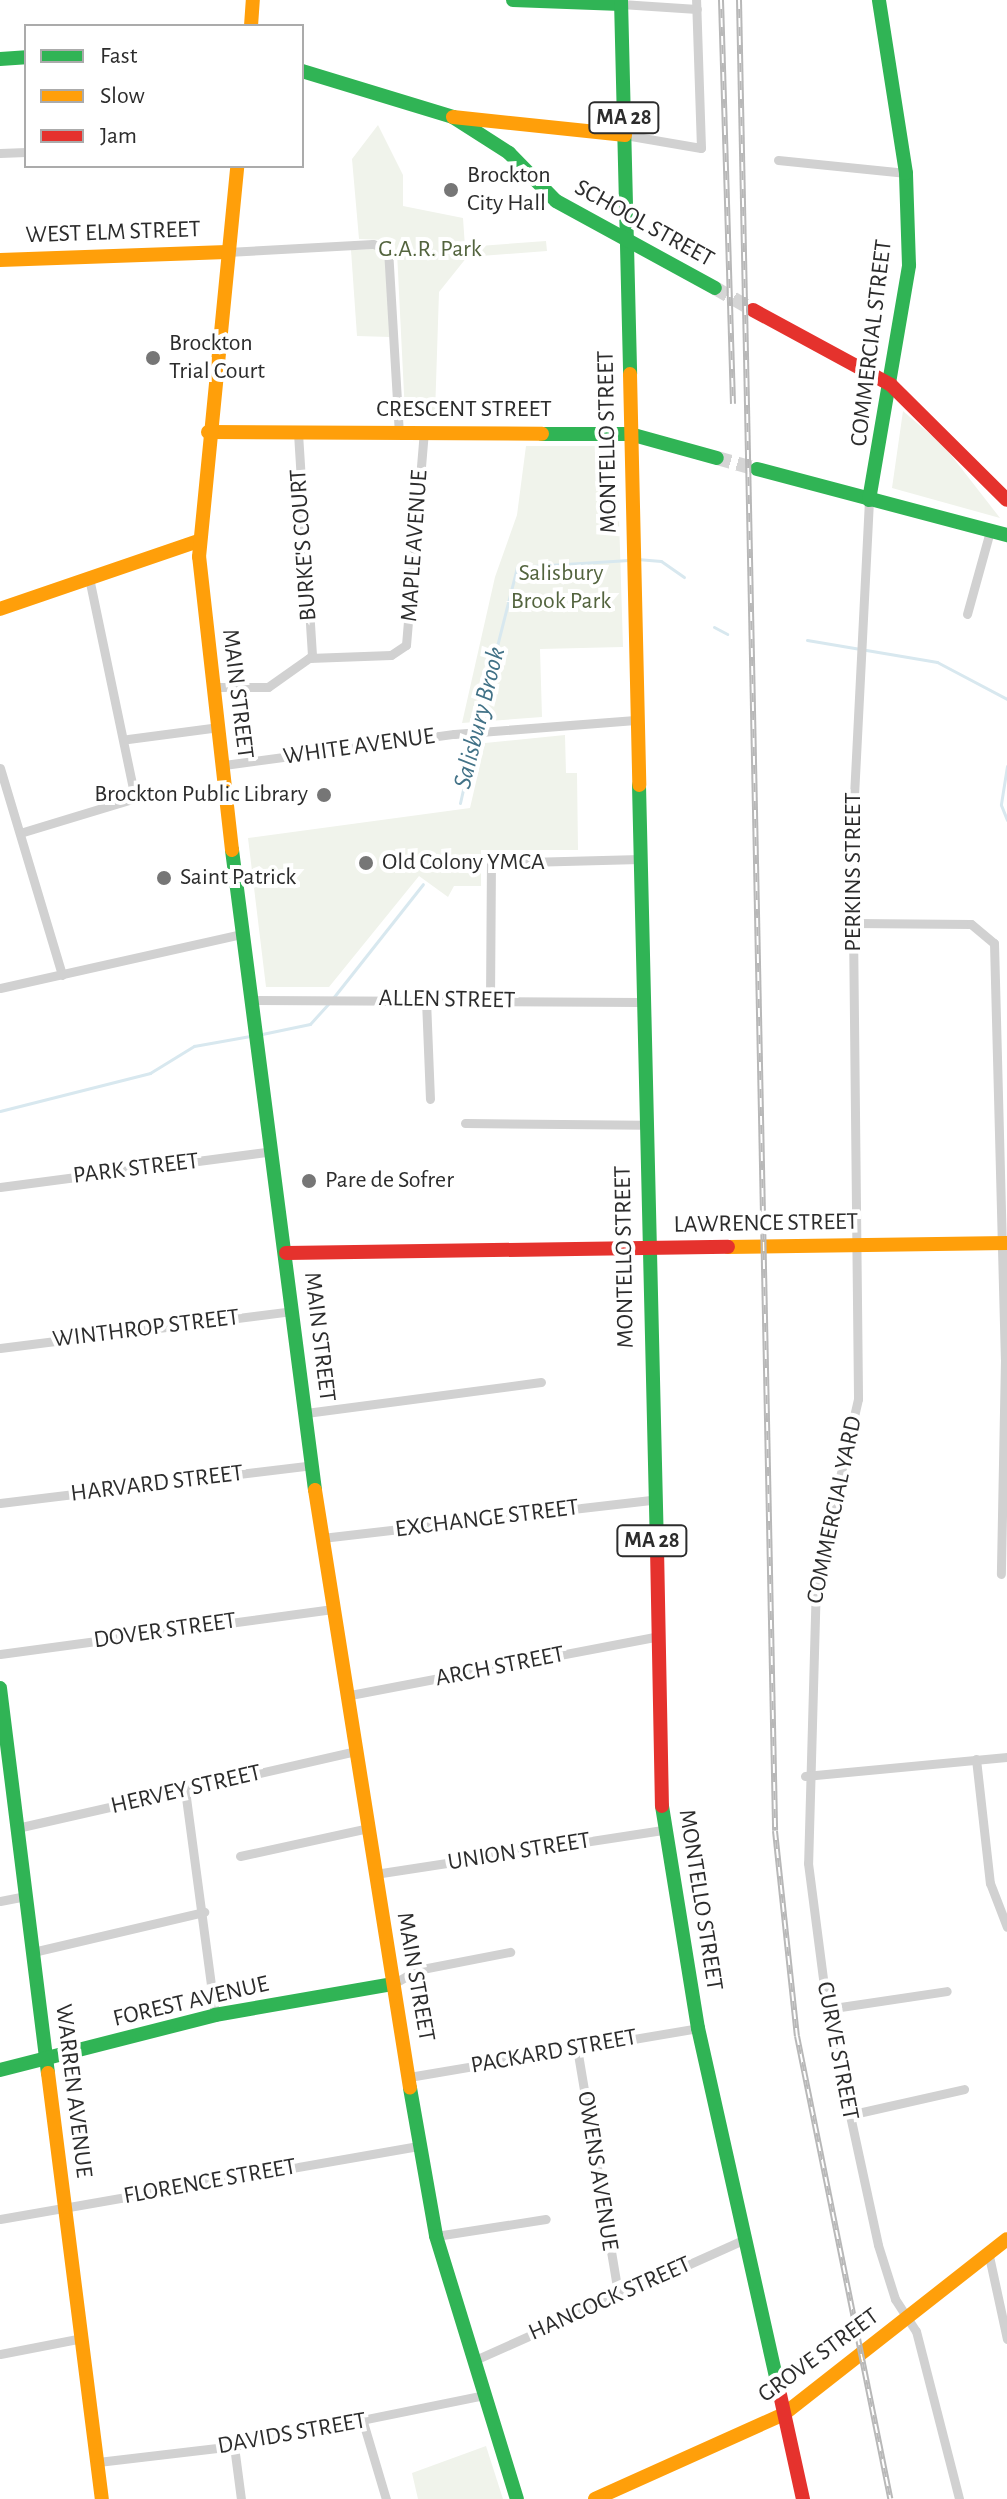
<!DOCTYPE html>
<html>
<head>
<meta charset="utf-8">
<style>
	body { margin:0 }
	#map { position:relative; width:1007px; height:2499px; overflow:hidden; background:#fff; font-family:"Alegreya Sans",sans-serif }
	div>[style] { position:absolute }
	.green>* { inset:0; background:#f0f3eb }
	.stream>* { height:3px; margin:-1.5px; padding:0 1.5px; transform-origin:1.5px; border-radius:1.5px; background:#d8e8ef }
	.secondary-tunnel>* { height:14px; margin-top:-7px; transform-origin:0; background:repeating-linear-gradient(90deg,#d5d5d5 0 14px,transparent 0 21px) }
	.street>* { height:9px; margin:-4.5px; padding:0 4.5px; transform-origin:4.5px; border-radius:4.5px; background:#d1d1d1 }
	.fast>* { height:14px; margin:-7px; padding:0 7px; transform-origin:7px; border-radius:7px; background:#30b455 }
	.slow>* { height:14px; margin:-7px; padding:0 7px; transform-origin:7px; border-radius:7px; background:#ff9f0a }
	.jam>* { height:14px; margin:-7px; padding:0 7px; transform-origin:7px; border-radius:7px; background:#e5322d }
	.rail>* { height:6px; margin-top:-3px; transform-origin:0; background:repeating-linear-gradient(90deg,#fff 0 9px,#b8b8b8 0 18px); box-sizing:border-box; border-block:2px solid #b8b8b8 }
	.dots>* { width:22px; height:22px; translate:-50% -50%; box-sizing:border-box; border:4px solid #fff; border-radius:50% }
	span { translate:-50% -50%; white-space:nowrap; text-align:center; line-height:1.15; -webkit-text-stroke:8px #fff; paint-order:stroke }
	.shield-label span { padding:2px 6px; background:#fff; border:2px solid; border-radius:6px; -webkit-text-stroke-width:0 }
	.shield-label { font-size:22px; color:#2c2c2c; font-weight:700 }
	.poi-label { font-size:24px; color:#2c2c2c }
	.left { translate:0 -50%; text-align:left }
	.right { translate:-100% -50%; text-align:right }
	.street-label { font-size:24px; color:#2c2c2c }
	.park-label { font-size:24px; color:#53643e }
	.water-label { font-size:26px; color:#427287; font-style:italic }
	.legend { position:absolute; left:24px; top:24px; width:280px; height:144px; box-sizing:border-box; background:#fff; border:2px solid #ababab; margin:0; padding:10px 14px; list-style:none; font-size:24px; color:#2c2c2c }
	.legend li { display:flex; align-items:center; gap:16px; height:40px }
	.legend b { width:40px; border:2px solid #ababab }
</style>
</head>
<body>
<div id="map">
	<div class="green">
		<div style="clip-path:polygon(378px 125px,403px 175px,403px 206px,463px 218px,465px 247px,546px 241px,547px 251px,467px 257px,439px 292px,435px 414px,405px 414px,397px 252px,384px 240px,359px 239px,352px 159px)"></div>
		<div style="clip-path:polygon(376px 249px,385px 255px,390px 337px,357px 336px,351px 250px)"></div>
		<div style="clip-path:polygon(903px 411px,944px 446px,1000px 518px,892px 488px)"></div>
		<div style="clip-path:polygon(526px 446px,608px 446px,617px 452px,623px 647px,540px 649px,542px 717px,462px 723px,495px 577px,517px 515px)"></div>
		<div style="clip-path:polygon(565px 735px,566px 773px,577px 773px,578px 850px,481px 850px,481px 886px,454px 886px,448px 897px,419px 876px,329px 987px,266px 987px,248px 838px,470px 808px,485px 743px)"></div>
		<div style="clip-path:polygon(486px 2446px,503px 2499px,418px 2499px,412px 2473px)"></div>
	</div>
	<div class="stream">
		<div style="left:637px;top:559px;width:24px;rotate:5deg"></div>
		<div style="left:661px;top:561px;width:28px;rotate:35deg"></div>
		<div style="left:714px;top:627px;width:15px;rotate:28deg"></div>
		<div style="left:807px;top:640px;width:132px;rotate:9.6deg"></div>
		<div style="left:937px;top:662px;width:79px;rotate:27.9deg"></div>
		<div style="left:476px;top:729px;width:167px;rotate:-75.8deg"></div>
		<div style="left:517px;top:567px;width:112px;rotate:-3.6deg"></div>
		<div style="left:1007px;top:766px;width:39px;rotate:99deg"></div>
		<div style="left:1001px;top:805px;width:16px;rotate:68deg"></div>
		<div style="left:460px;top:803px;width:69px;rotate:-77.4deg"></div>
		<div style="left:333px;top:998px;width:145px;rotate:-51.7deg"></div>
		<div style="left:262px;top:1034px;width:49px;rotate:-11.8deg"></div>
		<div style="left:310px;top:1024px;width:27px;rotate:-48deg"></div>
		<div style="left:0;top:1111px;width:155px;rotate:-14.2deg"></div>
		<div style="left:150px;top:1073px;width:52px;rotate:-31.5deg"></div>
		<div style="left:194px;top:1046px;width:57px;rotate:-10.1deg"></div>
	</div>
	<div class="secondary-tunnel">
		<div style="left:715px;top:288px;width:44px;rotate:30.1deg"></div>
		<div style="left:717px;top:458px;width:41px;rotate:15.4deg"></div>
	</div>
	<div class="street">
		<div style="left:621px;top:4px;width:76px;rotate:3.8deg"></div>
		<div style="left:625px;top:135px;width:77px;rotate:9.7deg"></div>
		<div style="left:701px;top:148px;width:148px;rotate:-91.9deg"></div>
		<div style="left:0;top:153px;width:26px;rotate:-2deg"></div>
		<div style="left:778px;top:160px;width:129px;rotate:5.8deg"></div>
		<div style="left:227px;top:252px;width:146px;rotate:-3.1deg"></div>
		<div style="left:373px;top:244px;width:16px;rotate:18deg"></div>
		<div style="left:388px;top:249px;width:183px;rotate:86.6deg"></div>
		<div style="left:298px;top:433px;width:225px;rotate:86.4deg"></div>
		<div style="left:869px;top:500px;width:332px;rotate:92.9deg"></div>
		<div style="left:852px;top:832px;width:567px;rotate:89.39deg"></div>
		<div style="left:858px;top:1399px;width:187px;rotate:103deg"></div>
		<div style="left:816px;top:1581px;width:282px;rotate:91.6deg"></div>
		<div style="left:808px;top:1863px;width:147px;rotate:82.6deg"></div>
		<div style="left:827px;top:2009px;width:241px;rotate:77.8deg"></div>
		<div style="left:878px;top:2245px;width:57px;rotate:72.5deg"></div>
		<div style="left:895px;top:2299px;width:38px;rotate:57deg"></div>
		<div style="left:916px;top:2331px;width:173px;rotate:75.6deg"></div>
		<div style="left:967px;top:614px;width:86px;rotate:-74.5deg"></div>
		<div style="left:214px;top:687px;width:54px"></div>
		<div style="left:268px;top:687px;width:50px;rotate:-35.3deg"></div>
		<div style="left:309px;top:658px;width:82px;rotate:-2.1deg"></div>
		<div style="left:391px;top:655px;width:18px;rotate:-34deg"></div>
		<div style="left:406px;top:645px;width:214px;rotate:-85.2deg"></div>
		<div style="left:128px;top:739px;width:92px;rotate:-7.5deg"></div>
		<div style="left:224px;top:765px;width:232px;rotate:-7.7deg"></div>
		<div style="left:454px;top:734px;width:185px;rotate:-4.4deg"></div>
		<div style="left:0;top:768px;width:216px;rotate:73.3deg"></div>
		<div style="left:20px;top:833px;width:120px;rotate:-16.9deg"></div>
		<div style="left:135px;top:798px;width:225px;rotate:-101.8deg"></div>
		<div style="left:853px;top:923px;width:118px;rotate:0.5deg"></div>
		<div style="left:971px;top:924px;width:30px;rotate:40deg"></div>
		<div style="left:994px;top:943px;width:416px;rotate:88.5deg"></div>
		<div style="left:1005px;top:1359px;width:215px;rotate:91.1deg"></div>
		<div style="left:0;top:988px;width:248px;rotate:-12.6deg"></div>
		<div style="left:253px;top:1000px;width:388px;rotate:0.3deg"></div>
		<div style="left:426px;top:1000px;width:99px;rotate:87.7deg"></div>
		<div style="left:490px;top:1001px;width:138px;rotate:-89.6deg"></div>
		<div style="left:491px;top:863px;width:149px;rotate:-1.5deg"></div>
		<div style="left:465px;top:1123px;width:179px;rotate:0.6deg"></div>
		<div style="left:0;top:1187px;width:274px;rotate:-7.5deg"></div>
		<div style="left:0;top:1348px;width:294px;rotate:-7.2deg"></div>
		<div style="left:306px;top:1413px;width:237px;rotate:-7.5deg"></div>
		<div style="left:0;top:1503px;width:315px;rotate:-6.9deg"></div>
		<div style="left:322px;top:1538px;width:331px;rotate:-6.6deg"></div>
		<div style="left:0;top:1654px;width:334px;rotate:-7.7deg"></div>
		<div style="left:345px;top:1696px;width:315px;rotate:-10.8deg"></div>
		<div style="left:976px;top:1759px;width:125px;rotate:83.6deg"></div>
		<div style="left:990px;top:1883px;width:47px;rotate:68.9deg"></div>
		<div style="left:805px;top:1776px;width:203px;rotate:-5.4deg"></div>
		<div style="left:185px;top:1790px;width:227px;rotate:82.4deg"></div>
		<div style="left:17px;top:1828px;width:347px;rotate:-12.8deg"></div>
		<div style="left:240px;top:1856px;width:131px;rotate:-12.3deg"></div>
		<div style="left:375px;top:1874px;width:291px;rotate:-8.7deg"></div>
		<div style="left:0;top:1901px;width:25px;rotate:-11deg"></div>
		<div style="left:33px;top:1952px;width:176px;rotate:-13.2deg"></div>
		<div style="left:393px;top:1984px;width:28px;rotate:-30deg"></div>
		<div style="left:417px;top:1970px;width:95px;rotate:-11deg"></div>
		<div style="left:827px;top:2009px;width:121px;rotate:-8.5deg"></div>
		<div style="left:577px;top:2048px;width:249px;rotate:80.5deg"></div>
		<div style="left:409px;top:2077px;width:293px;rotate:-9.6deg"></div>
		<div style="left:849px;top:2115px;width:118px;rotate:-12.7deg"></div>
		<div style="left:0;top:2219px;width:426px;rotate:-9.9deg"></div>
		<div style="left:436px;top:2236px;width:111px;rotate:-8.8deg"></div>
		<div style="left:989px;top:2256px;width:85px;rotate:77.8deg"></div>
		<div style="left:0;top:2354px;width:84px;rotate:-11deg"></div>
		<div style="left:475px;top:2360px;width:297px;rotate:-24.1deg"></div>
		<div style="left:363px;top:2422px;width:80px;rotate:73.4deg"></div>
		<div style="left:234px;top:2446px;width:53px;rotate:82.5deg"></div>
		<div style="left:98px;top:2462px;width:137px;rotate:-6.7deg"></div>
		<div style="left:234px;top:2446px;width:255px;rotate:-11.5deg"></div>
	</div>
	<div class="fast">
		<div style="left:513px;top:0;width:108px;rotate:2.1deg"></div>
		<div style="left:621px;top:0;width:374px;rotate:88.6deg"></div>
		<div style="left:0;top:59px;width:26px;rotate:-4deg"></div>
		<div style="left:302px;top:71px;width:158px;rotate:16.9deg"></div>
		<div style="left:453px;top:117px;width:67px;rotate:32.7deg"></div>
		<div style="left:509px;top:153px;width:67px;rotate:45.6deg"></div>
		<div style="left:556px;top:201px;width:181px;rotate:28.7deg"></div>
		<div style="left:542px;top:434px;width:88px"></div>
		<div style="left:630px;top:434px;width:90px;rotate:15.4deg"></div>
		<div style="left:757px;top:469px;width:259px;rotate:14.8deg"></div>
		<div style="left:869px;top:500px;width:238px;rotate:-80.3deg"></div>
		<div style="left:909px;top:265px;width:92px;rotate:-91.9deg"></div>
		<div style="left:906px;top:173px;width:175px;rotate:-98.9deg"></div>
		<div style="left:639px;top:785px;width:763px;rotate:88.65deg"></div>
		<div style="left:232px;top:850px;width:645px;rotate:82.61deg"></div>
		<div style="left:0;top:1688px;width:388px;rotate:82.9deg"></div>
		<div style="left:662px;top:1806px;width:225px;rotate:80.8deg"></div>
		<div style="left:698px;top:2028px;width:371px;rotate:77.4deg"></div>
		<div style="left:0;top:2070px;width:222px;rotate:-14.3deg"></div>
		<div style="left:215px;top:2015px;width:181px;rotate:-9.9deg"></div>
		<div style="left:410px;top:2088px;width:150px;rotate:80deg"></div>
		<div style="left:436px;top:2236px;width:275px;rotate:72.9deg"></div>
	</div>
	<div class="slow">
		<div style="left:251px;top:26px;width:26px;rotate:-86deg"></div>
		<div style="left:453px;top:117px;width:173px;rotate:6deg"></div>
		<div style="left:0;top:260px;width:227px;rotate:-2deg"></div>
		<div style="left:630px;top:374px;width:411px;rotate:88.7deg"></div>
		<div style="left:208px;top:432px;width:334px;rotate:0.3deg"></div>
		<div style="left:0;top:609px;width:210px;rotate:-18.9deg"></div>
		<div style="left:232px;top:850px;width:295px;rotate:-96.4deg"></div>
		<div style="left:199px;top:557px;width:393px;rotate:-84.4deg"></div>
		<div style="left:728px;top:1247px;width:279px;rotate:-0.8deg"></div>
		<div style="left:315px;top:1490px;width:605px;rotate:80.97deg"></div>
		<div style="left:48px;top:2073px;width:429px;rotate:82.8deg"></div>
		<div style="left:595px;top:2499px;width:207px;rotate:-24.2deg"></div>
		<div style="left:784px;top:2414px;width:283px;rotate:-38.1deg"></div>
	</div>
	<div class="jam">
		<div style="left:753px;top:310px;width:157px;rotate:28.5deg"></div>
		<div style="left:891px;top:385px;width:163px;rotate:44.8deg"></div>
		<div style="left:286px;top:1253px;width:442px;rotate:-0.8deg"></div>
		<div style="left:657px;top:1548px;width:258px;rotate:88.9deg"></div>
		<div style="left:779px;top:2390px;width:112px;rotate:77.6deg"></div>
	</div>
	<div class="rail">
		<div style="left:721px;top:0;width:404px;rotate:88.3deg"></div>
		<div style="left:739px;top:0;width:1831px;rotate:88.87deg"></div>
		<div style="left:775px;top:1831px;width:206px;rotate:83.9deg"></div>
		<div style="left:797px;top:2036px;width:472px;rotate:78.6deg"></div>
	</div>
	<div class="dots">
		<div style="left:451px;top:190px;background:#767676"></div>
		<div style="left:153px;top:358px;background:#767676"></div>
		<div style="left:324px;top:795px;background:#767676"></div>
		<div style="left:366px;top:863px;background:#767676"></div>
		<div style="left:164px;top:878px;background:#767676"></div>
		<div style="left:309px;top:1181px;background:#767676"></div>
	</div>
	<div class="shield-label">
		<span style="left:624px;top:118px">MA 28</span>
		<span style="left:652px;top:1541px">MA 28</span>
	</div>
	<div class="poi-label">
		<span class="left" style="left:467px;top:190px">Brockton<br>City Hall</span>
		<span class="left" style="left:169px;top:358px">Brockton<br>Trial Court</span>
		<span class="right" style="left:308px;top:795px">Brockton Public Library</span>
		<span class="left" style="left:382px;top:863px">Old Colony YMCA</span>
		<span class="left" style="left:180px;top:878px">Saint Patrick</span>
		<span class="left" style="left:325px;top:1181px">Pare de Sofrer</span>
	</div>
	<div class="street-label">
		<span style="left:644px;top:224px;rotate:29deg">SCHOOL STREET</span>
		<span style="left:113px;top:233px;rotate:-2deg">WEST ELM STREET</span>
		<span style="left:872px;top:343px;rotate:-83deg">COMMERCIAL STREET</span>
		<span style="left:464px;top:410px">CRESCENT STREET</span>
		<span style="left:608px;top:442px;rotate:-91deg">MONTELLO STREET</span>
		<span style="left:304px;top:545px;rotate:-94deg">BURKE'S COURT</span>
		<span style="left:415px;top:546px;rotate:-86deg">MAPLE AVENUE</span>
		<span style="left:237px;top:694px;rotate:83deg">MAIN STREET</span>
		<span style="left:359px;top:747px;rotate:-8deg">WHITE AVENUE</span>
		<span style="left:854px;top:872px;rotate:-90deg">PERKINS STREET</span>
		<span style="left:447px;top:1000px;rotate:1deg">ALLEN STREET</span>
		<span style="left:136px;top:1169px;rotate:-7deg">PARK STREET</span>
		<span style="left:766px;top:1224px;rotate:-1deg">LAWRENCE STREET</span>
		<span style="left:625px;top:1257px;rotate:-91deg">MONTELLO STREET</span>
		<span style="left:146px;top:1329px;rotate:-7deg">WINTHROP STREET</span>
		<span style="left:319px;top:1337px;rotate:83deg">MAIN STREET</span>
		<span style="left:157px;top:1484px;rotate:-7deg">HARVARD STREET</span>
		<span style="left:835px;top:1510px;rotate:-78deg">COMMERCIAL YARD</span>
		<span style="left:487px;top:1519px;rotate:-7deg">EXCHANGE STREET</span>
		<span style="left:165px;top:1631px;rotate:-8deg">DOVER STREET</span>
		<span style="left:500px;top:1667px;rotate:-11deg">ARCH STREET</span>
		<span style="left:186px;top:1790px;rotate:-13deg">HERVEY STREET</span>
		<span style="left:519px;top:1852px;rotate:-9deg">UNION STREET</span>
		<span style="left:700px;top:1900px;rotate:81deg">MONTELLO STREET</span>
		<span style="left:415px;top:1977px;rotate:80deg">MAIN STREET</span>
		<span style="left:191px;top:2002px;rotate:-13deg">FOREST AVENUE</span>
		<span style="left:837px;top:2051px;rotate:79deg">CURVE STREET</span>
		<span style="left:554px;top:2052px;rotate:-10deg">PACKARD STREET</span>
		<span style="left:73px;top:2091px;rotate:83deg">WARREN AVENUE</span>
		<span style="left:597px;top:2171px;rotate:81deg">OWENS AVENUE</span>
		<span style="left:210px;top:2182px;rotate:-10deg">FLORENCE STREET</span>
		<span style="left:610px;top:2299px;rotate:-24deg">HANCOCK STREET</span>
		<span style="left:819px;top:2356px;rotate:-36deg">GROVE STREET</span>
		<span style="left:292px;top:2434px;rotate:-10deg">DAVIDS STREET</span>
	</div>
	<div class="park-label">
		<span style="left:430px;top:250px">G.A.R. Park</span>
		<span style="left:561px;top:588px">Salisbury<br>Brook Park</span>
	</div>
	<div class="water-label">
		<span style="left:480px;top:718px;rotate:-76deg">Salisbury Brook</span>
	</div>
	<ul class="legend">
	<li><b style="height:10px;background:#30b455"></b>Fast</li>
	<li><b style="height:10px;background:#ff9f0a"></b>Slow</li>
	<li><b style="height:10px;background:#e5322d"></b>Jam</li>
	</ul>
</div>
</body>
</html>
